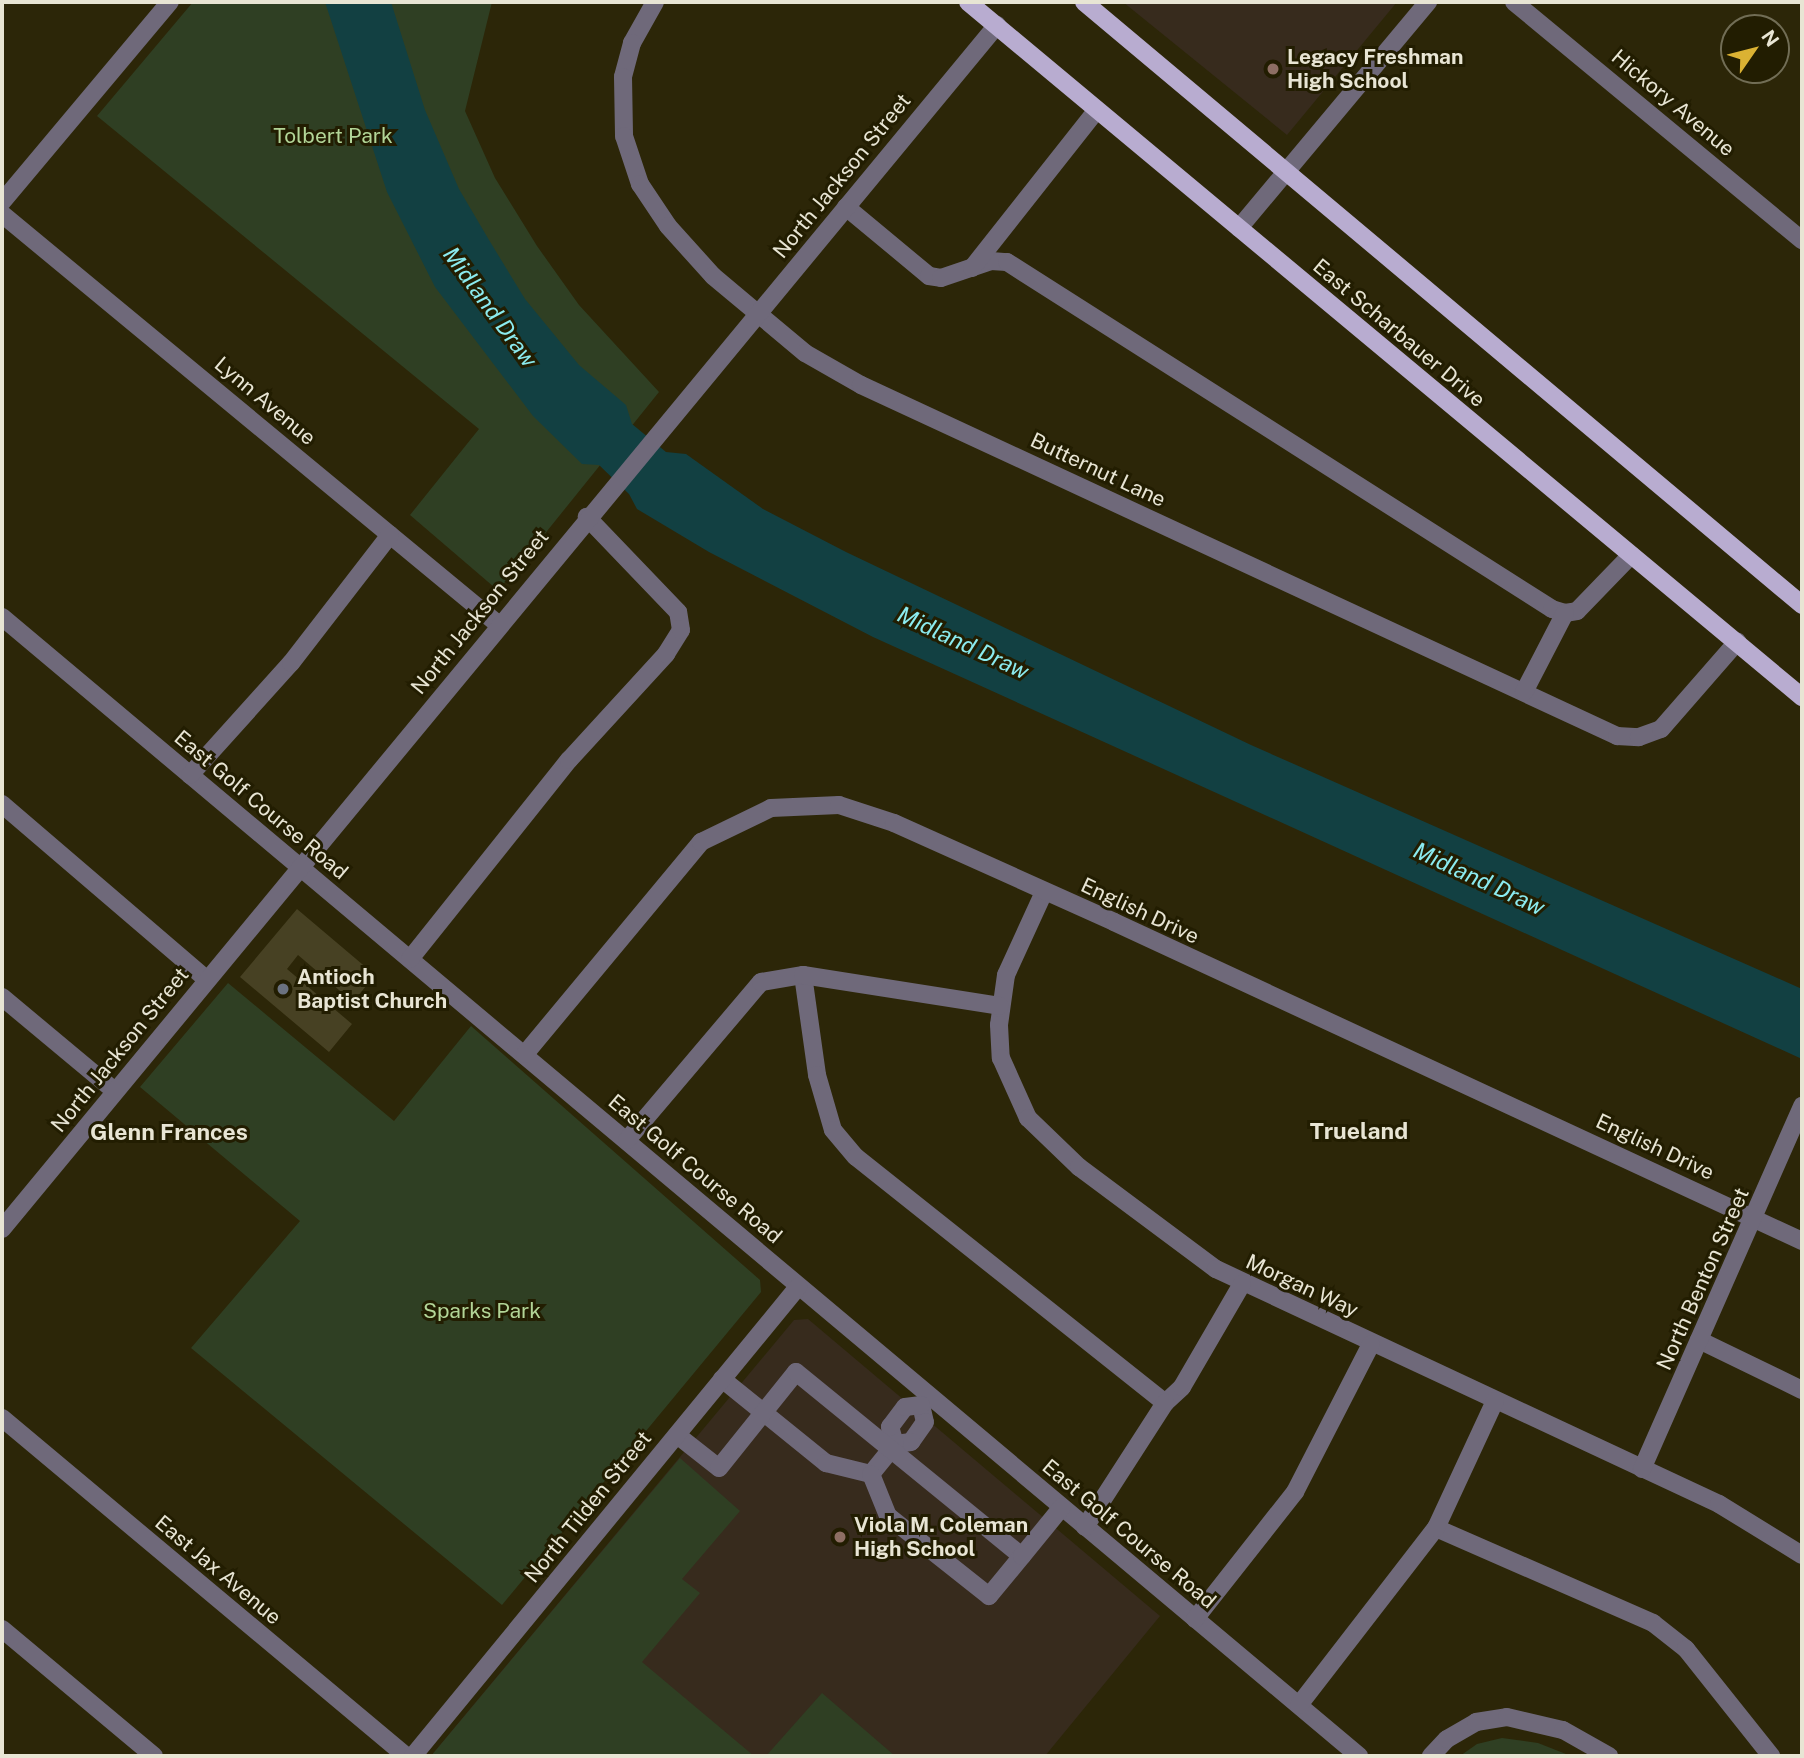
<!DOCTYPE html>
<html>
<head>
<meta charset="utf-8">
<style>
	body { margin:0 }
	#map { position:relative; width:1804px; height:1758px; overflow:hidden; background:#2c2608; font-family:"Public Sans",sans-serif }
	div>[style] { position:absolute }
	.education>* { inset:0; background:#372b1d }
	.green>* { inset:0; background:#2f3f23 }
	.water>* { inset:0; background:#124042 }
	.building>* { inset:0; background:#474123 }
	.minor>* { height:18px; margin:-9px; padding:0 9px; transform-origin:9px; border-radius:9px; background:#6f697a }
	.major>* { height:18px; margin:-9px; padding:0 9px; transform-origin:9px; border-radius:9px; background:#b8acd0 }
	.dots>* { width:19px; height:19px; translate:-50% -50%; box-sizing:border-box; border:4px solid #221d01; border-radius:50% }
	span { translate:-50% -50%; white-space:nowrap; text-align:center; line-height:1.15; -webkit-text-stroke:6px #221d01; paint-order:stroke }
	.poi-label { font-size:21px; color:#e8e5d4; font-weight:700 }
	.left { translate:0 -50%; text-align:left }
	.street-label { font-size:21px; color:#e8e5d4 }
	.park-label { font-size:21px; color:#b2d597 }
	.water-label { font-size:23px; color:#8bebef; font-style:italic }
	.neighbourhood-label { font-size:23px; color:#e8e5d4; font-weight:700 }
	.frame { position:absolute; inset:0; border:4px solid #e8e5d4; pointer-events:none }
	.north { position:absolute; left:1720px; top:14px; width:70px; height:70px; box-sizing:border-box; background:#221d01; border:2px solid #716d55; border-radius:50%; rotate:55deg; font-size:19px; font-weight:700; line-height:28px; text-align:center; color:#e8e5d4 }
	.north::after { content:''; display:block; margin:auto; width:24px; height:32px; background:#dbb233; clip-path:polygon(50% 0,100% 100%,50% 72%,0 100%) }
</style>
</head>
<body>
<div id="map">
	<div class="education">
		<div style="clip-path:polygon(1123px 2px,1397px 2px,1287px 135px)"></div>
		<div style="clip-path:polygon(808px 1319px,1160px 1616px,1045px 1756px,431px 1756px,794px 1320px)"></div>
	</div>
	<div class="green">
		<div style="clip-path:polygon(193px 2px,492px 2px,465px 111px,495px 178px,537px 246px,579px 305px,659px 392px,506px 582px,494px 587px,410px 515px,479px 429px,97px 116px)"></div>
		<div style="clip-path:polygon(228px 983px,394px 1121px,471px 1026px,760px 1280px,761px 1292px,502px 1605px,191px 1348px,300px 1221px,140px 1087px)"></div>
		<div style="clip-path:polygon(680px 1458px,740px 1511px,682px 1579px,700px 1593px,642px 1662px,754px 1756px,431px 1756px)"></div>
		<div style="clip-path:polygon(822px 1693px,895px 1756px,766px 1756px)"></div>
		<div style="clip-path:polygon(1502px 1738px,1538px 1743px,1571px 1756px,1460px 1756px,1477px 1744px)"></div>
	</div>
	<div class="water">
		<div style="clip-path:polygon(325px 2px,391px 2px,425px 110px,459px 189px,489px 240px,525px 299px,579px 365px,626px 405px,632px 424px,666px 452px,686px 454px,763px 509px,846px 552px,1251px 745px,1802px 989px,1802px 1059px,873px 637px,709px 552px,637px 509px,629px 494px,599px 465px,582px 464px,533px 416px,435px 287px,387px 192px)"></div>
	</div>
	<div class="building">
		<div style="clip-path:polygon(297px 909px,375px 975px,353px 1002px,298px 955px,287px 969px,352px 1024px,329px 1052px,240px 977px)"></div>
	</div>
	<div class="minor">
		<div style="left:655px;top:2px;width:47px;rotate:119.3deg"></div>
		<div style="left:632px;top:43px;width:35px;rotate:105deg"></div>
		<div style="left:623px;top:77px;width:59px;rotate:89deg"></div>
		<div style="left:624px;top:136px;width:51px;rotate:71.6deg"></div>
		<div style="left:640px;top:184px;width:50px;rotate:56.3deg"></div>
		<div style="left:668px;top:226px;width:67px;rotate:48deg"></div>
		<div style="left:713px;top:276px;width:120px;rotate:39.9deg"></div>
		<div style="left:805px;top:353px;width:64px;rotate:29.7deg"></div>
		<div style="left:861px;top:385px;width:834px;rotate:24.9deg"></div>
		<div style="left:1617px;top:736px;width:22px;rotate:3deg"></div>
		<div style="left:1639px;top:737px;width:23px;rotate:-20deg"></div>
		<div style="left:1661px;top:729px;width:116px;rotate:-48.9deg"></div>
		<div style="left:1514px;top:2px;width:374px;rotate:39.6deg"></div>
		<div style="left:2px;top:202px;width:261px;rotate:-50deg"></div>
		<div style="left:846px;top:207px;width:108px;rotate:39.7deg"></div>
		<div style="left:929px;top:276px;width:12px;rotate:9deg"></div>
		<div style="left:941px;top:278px;width:53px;rotate:-18.8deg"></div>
		<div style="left:991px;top:261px;width:16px;rotate:4deg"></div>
		<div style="left:1007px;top:262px;width:646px;rotate:32.48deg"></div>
		<div style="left:1552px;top:609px;width:14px;rotate:17deg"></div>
		<div style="left:1565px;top:613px;width:12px;rotate:-9deg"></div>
		<div style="left:1577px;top:611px;width:78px;rotate:-46deg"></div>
		<div style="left:2px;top:214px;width:645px;rotate:39.59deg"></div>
		<div style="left:1239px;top:228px;width:295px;rotate:-50.1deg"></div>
		<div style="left:972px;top:268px;width:201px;rotate:-51.7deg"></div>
		<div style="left:2px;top:617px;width:1772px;rotate:40.01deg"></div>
		<div style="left:1524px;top:692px;width:89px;rotate:-62.6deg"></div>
		<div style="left:190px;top:775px;width:151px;rotate:-48deg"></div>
		<div style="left:291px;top:663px;width:162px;rotate:-52.3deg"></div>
		<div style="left:2px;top:804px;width:270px;rotate:40.6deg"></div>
		<div style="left:1044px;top:892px;width:91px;rotate:114.6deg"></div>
		<div style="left:1006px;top:975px;width:50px;rotate:98deg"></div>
		<div style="left:999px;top:1025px;width:33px;rotate:87deg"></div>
		<div style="left:1001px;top:1058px;width:66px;rotate:65.8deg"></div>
		<div style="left:1028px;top:1118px;width:71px;rotate:43.9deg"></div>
		<div style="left:1079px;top:1167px;width:171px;rotate:36.7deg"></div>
		<div style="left:1216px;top:1269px;width:555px;rotate:25.04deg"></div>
		<div style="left:1719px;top:1504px;width:97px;rotate:31.6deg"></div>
		<div style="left:410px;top:959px;width:255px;rotate:-51.4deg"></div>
		<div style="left:569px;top:760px;width:144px;rotate:-47.5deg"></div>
		<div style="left:666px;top:654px;width:28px;rotate:-58deg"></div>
		<div style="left:681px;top:630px;width:18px;rotate:-99deg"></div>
		<div style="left:678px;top:612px;width:132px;rotate:-133.8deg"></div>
		<div style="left:803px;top:975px;width:101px;rotate:82deg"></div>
		<div style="left:817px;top:1075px;width:57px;rotate:73.8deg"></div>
		<div style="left:833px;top:1130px;width:35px;rotate:50deg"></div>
		<div style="left:856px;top:1157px;width:395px;rotate:38.5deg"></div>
		<div style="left:1165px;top:1403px;width:23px;rotate:-43deg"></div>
		<div style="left:1182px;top:1387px;width:119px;rotate:-59.8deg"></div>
		<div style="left:2px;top:997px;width:147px;rotate:39.8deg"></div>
		<div style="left:525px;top:1054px;width:276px;rotate:-50.3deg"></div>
		<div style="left:701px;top:842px;width:78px;rotate:-25.9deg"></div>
		<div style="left:771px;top:808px;width:68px;rotate:-2.5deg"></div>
		<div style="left:839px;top:805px;width:58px;rotate:18.1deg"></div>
		<div style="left:894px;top:823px;width:241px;rotate:24.2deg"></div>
		<div style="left:1114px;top:922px;width:758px;rotate:24.88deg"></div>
		<div style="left:627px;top:1140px;width:207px;rotate:-49.7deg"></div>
		<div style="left:761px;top:982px;width:43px;rotate:-9.5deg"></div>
		<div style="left:803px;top:975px;width:199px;rotate:8.9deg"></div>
		<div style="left:2px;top:1229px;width:1562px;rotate:-50.43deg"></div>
		<div style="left:1699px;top:1340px;width:114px;rotate:25.9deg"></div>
		<div style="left:722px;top:1379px;width:134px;rotate:38.9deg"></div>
		<div style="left:826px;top:1463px;width:46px;rotate:13.7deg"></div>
		<div style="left:871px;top:1474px;width:38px;rotate:-51deg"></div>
		<div style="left:921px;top:1405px;width:17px;rotate:77deg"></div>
		<div style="left:925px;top:1422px;width:24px;rotate:125deg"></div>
		<div style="left:911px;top:1442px;width:16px;rotate:173deg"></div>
		<div style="left:895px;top:1444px;width:18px;rotate:-106deg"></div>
		<div style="left:890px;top:1427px;width:25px;rotate:-53deg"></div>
		<div style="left:905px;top:1407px;width:16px;rotate:-7deg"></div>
		<div style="left:2px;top:1418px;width:527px;rotate:39.92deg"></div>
		<div style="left:677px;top:1435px;width:53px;rotate:38.2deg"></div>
		<div style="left:719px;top:1468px;width:123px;rotate:-51.3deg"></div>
		<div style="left:796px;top:1372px;width:291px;rotate:39.2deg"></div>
		<div style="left:1022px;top:1556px;width:52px;rotate:129.5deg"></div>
		<div style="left:989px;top:1596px;width:129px;rotate:-141.6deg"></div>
		<div style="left:888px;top:1516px;width:45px;rotate:-112deg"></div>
		<div style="left:1642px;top:1469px;width:397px;rotate:-66.2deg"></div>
		<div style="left:1085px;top:1527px;width:148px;rotate:-57.2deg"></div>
		<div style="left:1436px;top:1528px;width:237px;rotate:23.6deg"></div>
		<div style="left:1653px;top:1623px;width:42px;rotate:38.2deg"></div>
		<div style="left:1686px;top:1649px;width:137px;rotate:51.5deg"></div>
		<div style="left:1022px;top:1556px;width:63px;rotate:-50.8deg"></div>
		<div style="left:1195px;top:1619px;width:162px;rotate:-51.8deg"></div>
		<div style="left:1295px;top:1492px;width:166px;rotate:-62.8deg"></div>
		<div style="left:2px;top:1629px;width:198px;rotate:39.9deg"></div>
		<div style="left:1299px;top:1705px;width:224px;rotate:-52.3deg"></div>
		<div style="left:1436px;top:1528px;width:140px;rotate:-65.1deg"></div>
		<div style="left:413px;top:1756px;width:607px;rotate:-50.62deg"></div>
		<div style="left:1431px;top:1756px;width:23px;rotate:-47deg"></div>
		<div style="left:1447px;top:1739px;width:34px;rotate:-30deg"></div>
		<div style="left:1476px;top:1722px;width:31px;rotate:-9deg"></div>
		<div style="left:1507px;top:1717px;width:57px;rotate:13.1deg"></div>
		<div style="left:1563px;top:1730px;width:53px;rotate:29.5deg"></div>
	</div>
	<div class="major">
		<div style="left:968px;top:2px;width:1086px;rotate:39.81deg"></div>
		<div style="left:1084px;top:2px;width:938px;rotate:40.02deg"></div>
	</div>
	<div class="dots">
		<div style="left:1273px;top:69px;background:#8d6e63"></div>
		<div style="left:283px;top:989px;background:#6b7280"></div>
		<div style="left:840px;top:1537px;background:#8d6e63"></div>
	</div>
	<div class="poi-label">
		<span class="left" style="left:1287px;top:69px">Legacy Freshman<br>High School</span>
		<span class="left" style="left:297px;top:989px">Antioch<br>Baptist Church</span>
		<span class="left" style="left:854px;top:1537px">Viola M. Coleman<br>High School</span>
	</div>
	<div class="street-label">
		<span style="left:1673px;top:103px;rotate:40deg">Hickory Avenue</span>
		<span style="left:842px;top:176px;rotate:-51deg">North Jackson Street</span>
		<span style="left:1399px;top:333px;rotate:40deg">East Scharbauer Drive</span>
		<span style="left:265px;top:401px;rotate:40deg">Lynn Avenue</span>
		<span style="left:1098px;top:470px;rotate:25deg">Butternut Lane</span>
		<span style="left:480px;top:612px;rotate:-51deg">North Jackson Street</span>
		<span style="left:261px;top:805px;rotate:40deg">East Golf Course Road</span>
		<span style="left:1140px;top:911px;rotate:25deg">English Drive</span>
		<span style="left:120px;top:1050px;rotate:-51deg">North Jackson Street</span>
		<span style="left:1655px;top:1147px;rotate:25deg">English Drive</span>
		<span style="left:695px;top:1169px;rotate:40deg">East Golf Course Road</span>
		<span style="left:1703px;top:1279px;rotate:-66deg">North Benton Street</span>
		<span style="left:1302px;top:1286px;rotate:25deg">Morgan Way</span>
		<span style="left:588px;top:1507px;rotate:-51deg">North Tilden Street</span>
		<span style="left:1129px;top:1534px;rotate:40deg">East Golf Course Road</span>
		<span style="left:218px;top:1570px;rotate:40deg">East Jax Avenue</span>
	</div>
	<div class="park-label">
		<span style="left:333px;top:136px">Tolbert Park</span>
		<span style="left:482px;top:1311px">Sparks Park</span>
	</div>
	<div class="water-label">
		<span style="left:490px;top:307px;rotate:54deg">Midland Draw</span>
		<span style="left:963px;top:643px;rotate:25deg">Midland Draw</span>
		<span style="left:1479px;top:879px;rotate:25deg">Midland Draw</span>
	</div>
	<div class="neighbourhood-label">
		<span style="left:1359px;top:1131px">Trueland</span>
		<span style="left:169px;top:1132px">Glenn Frances</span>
	</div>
	<div class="frame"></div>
	<div class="north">N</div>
</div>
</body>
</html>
